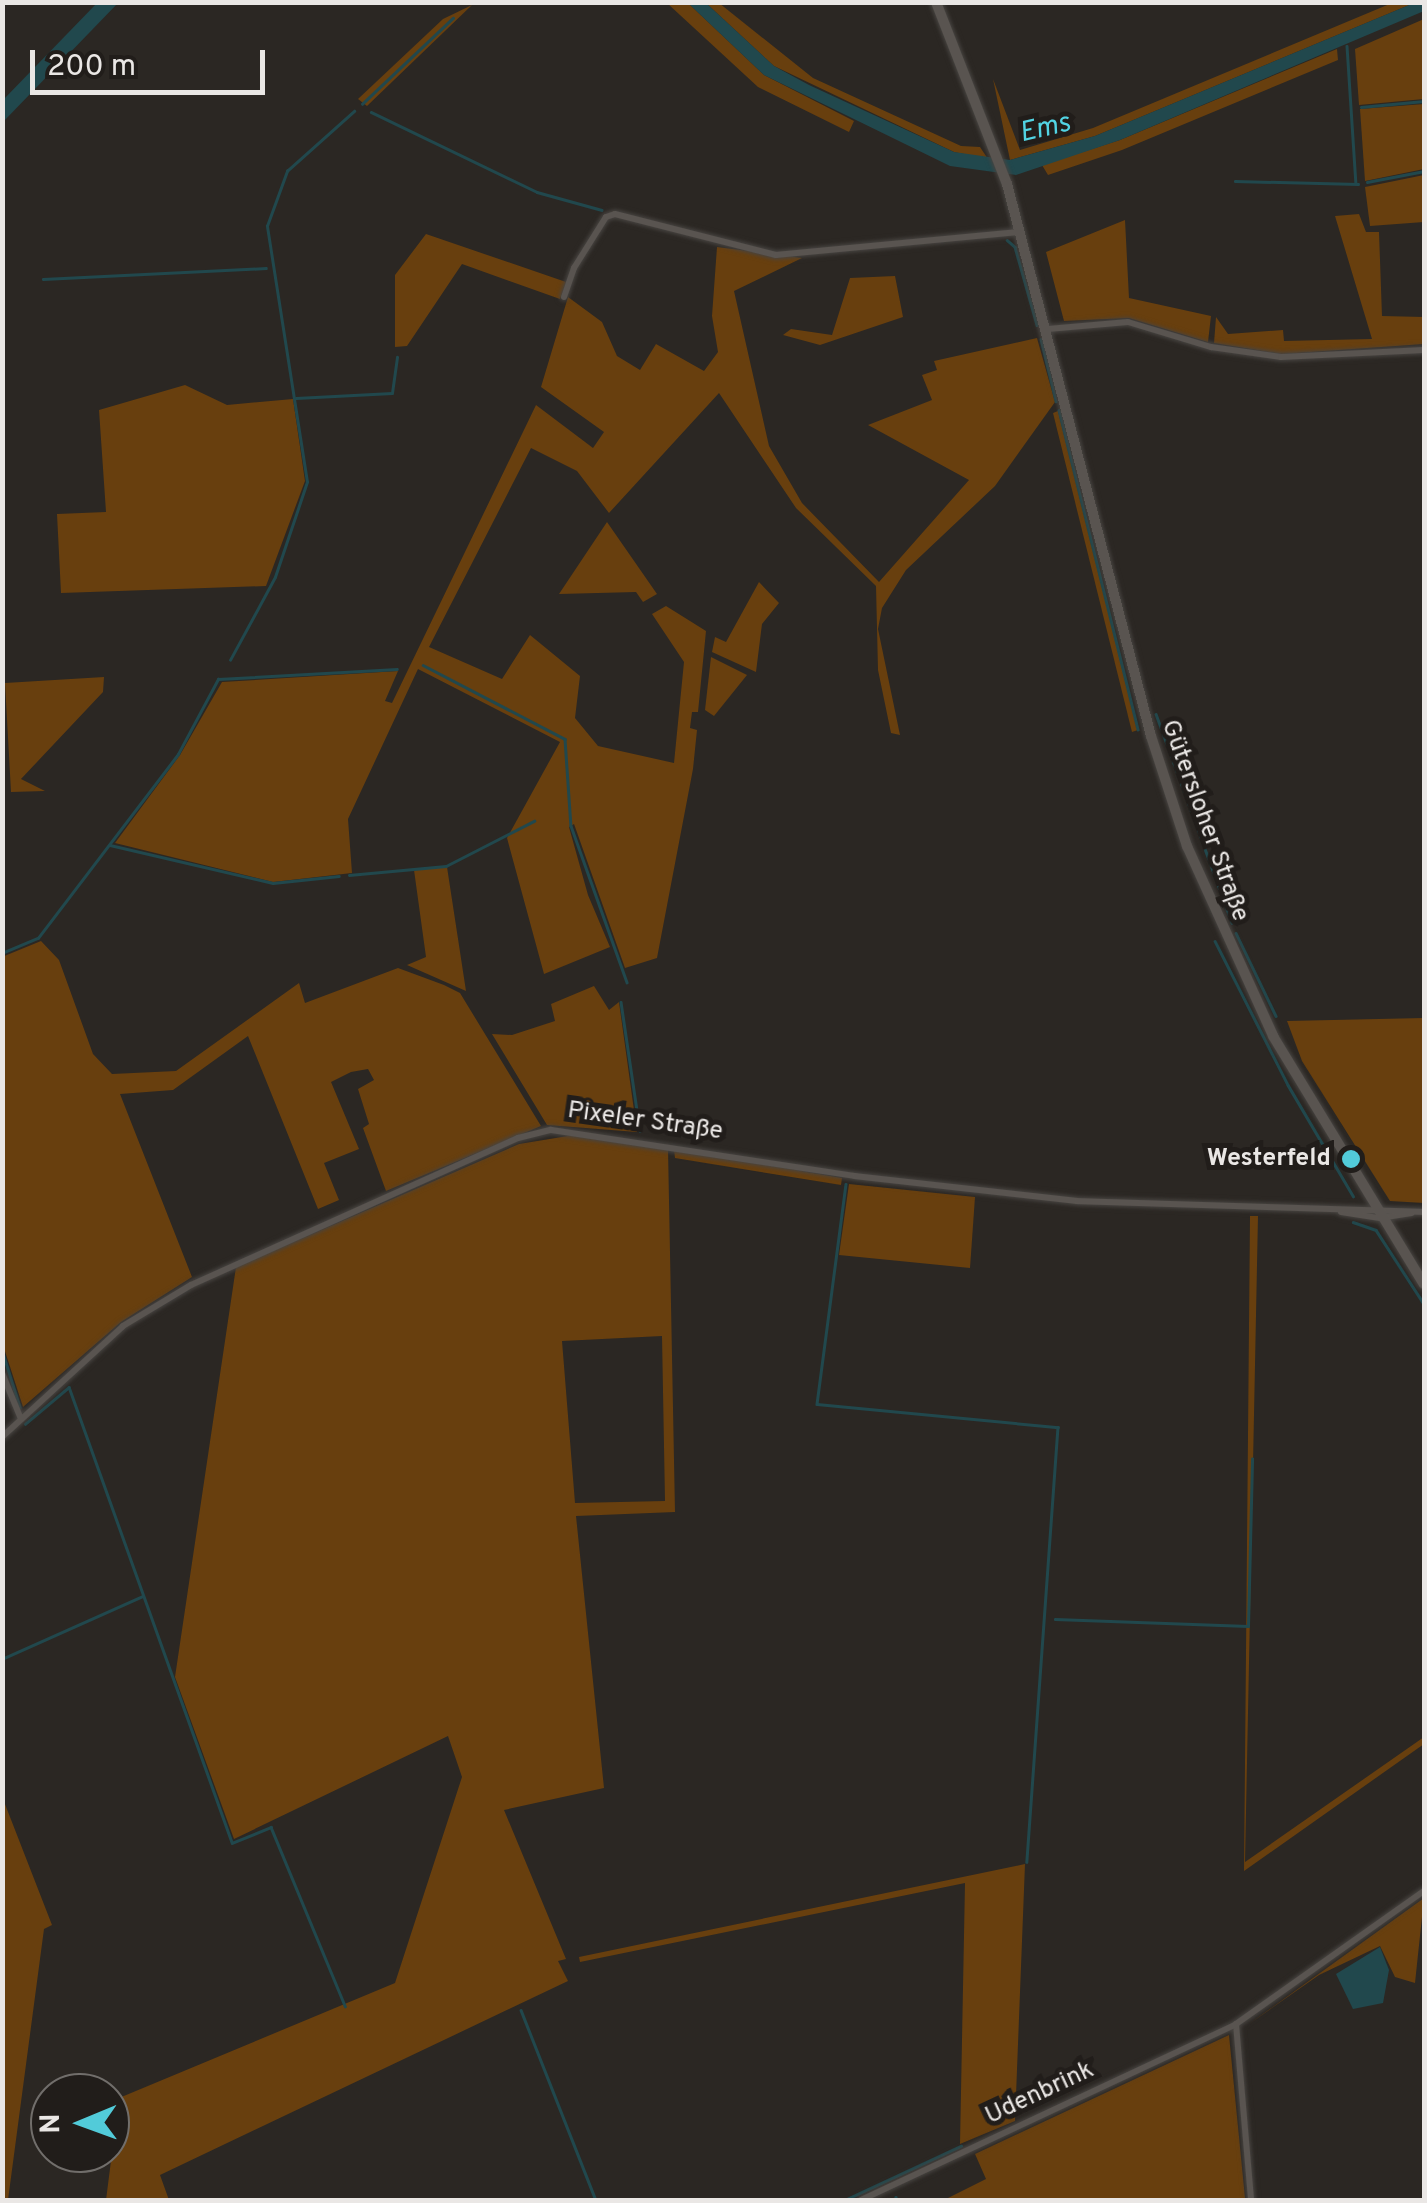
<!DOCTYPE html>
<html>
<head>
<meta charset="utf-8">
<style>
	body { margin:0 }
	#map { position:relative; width:1427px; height:2203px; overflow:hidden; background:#2b2723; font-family:Overpass,sans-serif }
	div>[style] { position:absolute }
	.green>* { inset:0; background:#683f0e }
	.water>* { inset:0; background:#21484d }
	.stream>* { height:2.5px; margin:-1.25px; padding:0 1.25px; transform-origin:1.25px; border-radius:1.25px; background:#21484d }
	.roads { filter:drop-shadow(0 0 2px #474441) drop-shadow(0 0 2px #474441) }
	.minor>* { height:6px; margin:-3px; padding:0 3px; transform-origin:3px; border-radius:3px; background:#595450 }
	.secondary>* { height:10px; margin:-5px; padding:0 5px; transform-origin:5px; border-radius:5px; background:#595450 }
	.dots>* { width:28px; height:28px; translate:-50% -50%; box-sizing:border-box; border:5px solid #211d1a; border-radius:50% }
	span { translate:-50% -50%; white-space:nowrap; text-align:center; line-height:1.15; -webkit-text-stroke:10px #211d1a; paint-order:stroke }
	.street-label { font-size:25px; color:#eae7e5 }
	.poi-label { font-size:25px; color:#eae7e5; font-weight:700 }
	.right { translate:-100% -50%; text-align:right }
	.water-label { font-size:28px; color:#52d4e4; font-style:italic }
	.frame { position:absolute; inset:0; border:5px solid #eae7e5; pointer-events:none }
	.north { position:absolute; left:30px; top:2073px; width:100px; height:100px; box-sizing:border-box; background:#211d1a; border:2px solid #716e6b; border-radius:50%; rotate:269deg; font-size:28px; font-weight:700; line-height:40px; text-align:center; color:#eae7e5 }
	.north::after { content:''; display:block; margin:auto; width:35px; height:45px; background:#52cbd9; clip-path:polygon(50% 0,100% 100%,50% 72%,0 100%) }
	.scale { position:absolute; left:30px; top:50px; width:235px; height:45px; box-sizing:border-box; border:5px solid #eae7e5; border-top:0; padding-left:12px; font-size:30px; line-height:35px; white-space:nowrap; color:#eae7e5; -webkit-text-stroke:8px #211d1a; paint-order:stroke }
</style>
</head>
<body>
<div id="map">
	<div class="green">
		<div style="clip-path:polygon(667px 3px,688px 3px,764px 75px,854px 121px,849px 132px,758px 87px)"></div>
		<div style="clip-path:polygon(706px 3px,719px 3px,813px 78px,961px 146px,980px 147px,988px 159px,954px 152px,774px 66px)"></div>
		<div style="clip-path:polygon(1392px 3px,1414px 3px,1095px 136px,1010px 160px,993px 79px,1020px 150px,1093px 128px)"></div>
		<div style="clip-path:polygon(472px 5px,367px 106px,358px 99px,443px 19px)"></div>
		<div style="clip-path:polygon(1424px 19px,1424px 99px,1359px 105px,1355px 49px)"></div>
		<div style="clip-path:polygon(1337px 49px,1338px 60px,1122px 150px,1048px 175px,1042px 165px,1120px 140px)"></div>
		<div style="clip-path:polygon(1424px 104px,1424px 169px,1365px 181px,1360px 109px)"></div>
		<div style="clip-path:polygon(1424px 175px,1424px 222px,1370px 226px,1365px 187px)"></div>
		<div style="clip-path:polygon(1359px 214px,1366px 232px,1379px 232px,1382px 316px,1424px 317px,1424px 344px,1282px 354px,1214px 343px,1216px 317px,1228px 334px,1283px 330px,1284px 341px,1372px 339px,1335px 216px)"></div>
		<div style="clip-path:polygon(1125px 220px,1129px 298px,1211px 316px,1208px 342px,1129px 318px,1064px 321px,1046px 252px)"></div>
		<div style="clip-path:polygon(426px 234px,566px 282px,560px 299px,462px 264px,407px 346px,395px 347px,395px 275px)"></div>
		<div style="clip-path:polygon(717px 247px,802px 258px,734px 291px,769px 446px,802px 503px,879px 582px,969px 480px,868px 425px,932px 400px,922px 375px,937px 370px,934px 361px,1037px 338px,1055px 402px,995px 486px,906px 570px,882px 608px,878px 629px,900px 735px,891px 733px,878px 670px,876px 586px,796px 508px,719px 393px,609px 513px,577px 471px,531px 448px,429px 647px,502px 679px,530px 635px,580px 676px,575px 718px,598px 746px,674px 763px,684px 662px,652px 614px,666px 606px,706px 631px,698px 712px,692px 712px,690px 728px,697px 730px,693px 769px,657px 958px,625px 968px,574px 824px,569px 827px,588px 895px,610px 947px,544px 974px,507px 838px,560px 742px,418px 669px,348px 819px,352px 873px,273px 882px,115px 843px,180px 755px,222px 682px,398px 671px,385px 701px,392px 703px,536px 405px,593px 448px,604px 432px,541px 387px,568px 297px,602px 322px,617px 356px,640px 370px,656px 344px,704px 371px,718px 352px,712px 316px)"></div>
		<div style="clip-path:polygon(895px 276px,903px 317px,820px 345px,783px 335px,791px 329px,832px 335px,850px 278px)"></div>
		<div style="clip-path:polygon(185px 385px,227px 405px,293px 399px,305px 481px,266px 586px,61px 593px,57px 514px,106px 512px,99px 410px)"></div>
		<div style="clip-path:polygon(1058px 411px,1138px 730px,1132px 732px,1053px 413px)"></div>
		<div style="clip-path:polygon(607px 522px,657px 594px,643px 602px,636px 592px,559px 594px)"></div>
		<div style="clip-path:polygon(759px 582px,779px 603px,762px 624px,756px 672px,712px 652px,715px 637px,726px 642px)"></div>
		<div style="clip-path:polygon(711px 657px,747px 675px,714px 716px,705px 710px)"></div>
		<div style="clip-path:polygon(104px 677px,103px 692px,21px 779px,45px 791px,11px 792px,5px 683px)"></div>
		<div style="clip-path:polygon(447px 867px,466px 991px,407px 965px,426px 957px,414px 870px)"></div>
		<div style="clip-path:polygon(41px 941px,59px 960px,93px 1054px,112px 1074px,176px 1071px,299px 983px,305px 1003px,398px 968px,444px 985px,460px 993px,541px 1126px,386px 1191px,363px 1128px,369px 1124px,358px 1089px,374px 1080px,368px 1069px,351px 1072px,331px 1082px,359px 1149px,324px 1163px,339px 1200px,318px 1209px,248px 1036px,173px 1090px,120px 1094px,192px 1277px,121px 1322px,23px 1407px,2px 1342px,2px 957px)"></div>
		<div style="clip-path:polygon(594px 986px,609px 1010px,619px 1002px,637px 1132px,547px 1125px,492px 1034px,512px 1035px,555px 1021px,551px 1004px)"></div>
		<div style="clip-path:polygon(1424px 1018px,1424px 1203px,1390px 1201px,1302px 1061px,1287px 1021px)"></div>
		<div style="clip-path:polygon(evenodd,574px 1135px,668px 1148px,675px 1512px,576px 1516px,604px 1788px,504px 1810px,566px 1959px,558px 1961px,568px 1981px,160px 2175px,169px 2200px,106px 2200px,119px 2098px,395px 1983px,462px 1777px,448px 1736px,234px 1839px,175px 1677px,236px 1267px,519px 1144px,574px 1135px,662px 1336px,665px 1501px,575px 1503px,562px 1341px,662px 1336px)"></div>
		<div style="clip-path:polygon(674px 1149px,842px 1178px,841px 1185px,675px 1158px)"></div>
		<div style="clip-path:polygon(849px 1184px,975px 1197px,970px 1268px,839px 1255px)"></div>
		<div style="clip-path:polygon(1250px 1216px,1258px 1216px,1245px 1862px,1424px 1737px,1424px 1744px,1244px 1871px)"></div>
		<div style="clip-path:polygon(3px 1799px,52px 1925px,44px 1929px,8px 2200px,2px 2200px)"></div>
		<div style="clip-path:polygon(1025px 1864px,1015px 2121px,960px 2144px,965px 1883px,580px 1962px,579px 1957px)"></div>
		<div style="clip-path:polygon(1424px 1898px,1415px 1983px,1395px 1977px,1380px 1946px,1319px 1975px,1249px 2024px)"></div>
		<div style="clip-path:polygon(1229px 2035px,1245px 2198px,944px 2200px,986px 2179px,975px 2154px)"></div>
	</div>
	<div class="water">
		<div style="clip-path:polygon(98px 2px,118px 3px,3px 122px,3px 100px)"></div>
		<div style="clip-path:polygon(688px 3px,706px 3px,774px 66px,809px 85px,954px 152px,1010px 160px,1095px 136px,1414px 3px,1424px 3px,1424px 11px,1120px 140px,1016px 175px,950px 166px,764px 75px)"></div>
		<div style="clip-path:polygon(1380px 1947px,1389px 1970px,1383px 2003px,1353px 2009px,1336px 1974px)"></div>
	</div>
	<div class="stream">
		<div style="left:1180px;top:2px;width:8px"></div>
		<div style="left:1347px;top:46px;width:138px;rotate:86.3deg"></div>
		<div style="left:362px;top:104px;width:125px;rotate:-43.4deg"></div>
		<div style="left:1361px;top:107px;width:63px;rotate:-5.4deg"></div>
		<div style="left:371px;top:112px;width:184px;rotate:25.7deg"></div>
		<div style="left:537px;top:192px;width:67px;rotate:15.5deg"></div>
		<div style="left:1235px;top:181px;width:123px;rotate:1.4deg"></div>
		<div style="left:1367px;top:182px;width:58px;rotate:-10.9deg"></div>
		<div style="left:1007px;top:240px;width:11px;rotate:41deg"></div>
		<div style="left:1015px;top:247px;width:81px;rotate:74.2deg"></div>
		<div style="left:43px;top:279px;width:223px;rotate:-2.8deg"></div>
		<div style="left:1041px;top:339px;width:64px;rotate:76.4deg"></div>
		<div style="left:296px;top:398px;width:96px;rotate:-3deg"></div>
		<div style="left:392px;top:393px;width:36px;rotate:-82deg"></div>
		<div style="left:1059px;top:410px;width:329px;rotate:76.1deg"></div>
		<div style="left:230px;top:660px;width:94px;rotate:-61.5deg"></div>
		<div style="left:275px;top:577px;width:100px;rotate:-71.4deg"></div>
		<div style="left:307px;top:482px;width:259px;rotate:-98.9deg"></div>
		<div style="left:267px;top:226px;width:59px;rotate:-70deg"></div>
		<div style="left:287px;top:171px;width:90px;rotate:-41.8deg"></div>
		<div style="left:423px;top:665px;width:160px;rotate:27.5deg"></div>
		<div style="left:565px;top:739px;width:87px;rotate:86.1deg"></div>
		<div style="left:571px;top:826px;width:166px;rotate:70.3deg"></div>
		<div style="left:1156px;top:714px;width:222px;rotate:70deg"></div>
		<div style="left:110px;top:845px;width:167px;rotate:13.1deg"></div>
		<div style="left:273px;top:883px;width:66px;rotate:-6.1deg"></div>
		<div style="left:349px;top:875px;width:97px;rotate:-5.3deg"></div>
		<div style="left:446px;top:866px;width:99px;rotate:-27.1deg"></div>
		<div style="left:1236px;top:933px;width:92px;rotate:64.3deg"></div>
		<div style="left:1215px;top:941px;width:161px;rotate:63.1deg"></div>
		<div style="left:1288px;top:1085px;width:129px;rotate:59.6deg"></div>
		<div style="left:2px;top:953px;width:39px;rotate:-23deg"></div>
		<div style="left:38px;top:938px;width:231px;rotate:-52.7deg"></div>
		<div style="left:178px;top:754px;width:85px;rotate:-61.9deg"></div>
		<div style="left:218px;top:679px;width:179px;rotate:-3.2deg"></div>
		<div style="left:621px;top:1002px;width:130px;rotate:81.6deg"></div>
		<div style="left:846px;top:1184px;width:222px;rotate:97.5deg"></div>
		<div style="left:817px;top:1404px;width:242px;rotate:5.5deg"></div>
		<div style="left:1058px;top:1427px;width:436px;rotate:94.1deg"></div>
		<div style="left:1353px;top:1222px;width:24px;rotate:19deg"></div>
		<div style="left:1376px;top:1230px;width:88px;rotate:57deg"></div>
		<div style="left:2px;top:1350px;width:60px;rotate:72.5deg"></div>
		<div style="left:25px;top:1424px;width:57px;rotate:-40.1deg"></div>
		<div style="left:69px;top:1387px;width:484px;rotate:70.3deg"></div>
		<div style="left:232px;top:1843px;width:42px;rotate:-22.3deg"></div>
		<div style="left:271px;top:1827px;width:194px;rotate:67.5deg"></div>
		<div style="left:1055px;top:1619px;width:193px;rotate:2.1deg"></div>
		<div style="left:1248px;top:1626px;width:167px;rotate:-88.6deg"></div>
		<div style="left:2px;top:1659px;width:154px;rotate:-24.1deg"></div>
		<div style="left:521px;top:2010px;width:204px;rotate:68.5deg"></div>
		<div style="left:896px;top:2197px;width:3px;rotate:90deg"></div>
		<div style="left:845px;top:2200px;width:128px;rotate:-25deg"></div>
	</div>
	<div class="roads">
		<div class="minor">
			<div style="left:564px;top:297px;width:31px;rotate:-71deg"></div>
			<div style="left:574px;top:268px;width:60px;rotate:-57.9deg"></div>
			<div style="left:606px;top:217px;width:9px;rotate:-18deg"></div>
			<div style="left:615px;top:214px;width:166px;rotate:14.3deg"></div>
			<div style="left:776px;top:255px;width:246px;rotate:-5.4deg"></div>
			<div style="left:1048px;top:329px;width:80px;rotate:-5deg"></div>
			<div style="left:1128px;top:322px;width:87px;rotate:16.8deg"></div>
			<div style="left:1211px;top:347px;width:71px;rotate:8.1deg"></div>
			<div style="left:1281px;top:357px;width:143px;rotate:-2.8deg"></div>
			<div style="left:1341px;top:1212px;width:39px;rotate:9deg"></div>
			<div style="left:1380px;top:1218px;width:32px;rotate:-9deg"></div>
			<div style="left:2px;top:1373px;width:50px;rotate:67.6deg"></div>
			<div style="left:2px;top:1437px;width:164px;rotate:-42.5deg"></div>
			<div style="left:123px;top:1326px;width:79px;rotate:-31.1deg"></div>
			<div style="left:191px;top:1285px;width:359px;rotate:-24.2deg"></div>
			<div style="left:518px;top:1138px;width:34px;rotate:-14deg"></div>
			<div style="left:551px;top:1130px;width:307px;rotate:8.6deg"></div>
			<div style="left:855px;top:1176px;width:223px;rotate:6.4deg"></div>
			<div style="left:1077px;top:1201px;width:347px;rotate:1.8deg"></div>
			<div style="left:1236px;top:2024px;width:177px;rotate:85.1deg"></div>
			<div style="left:861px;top:2200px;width:414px;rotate:-25.1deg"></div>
			<div style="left:1236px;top:2024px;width:230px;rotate:-35.3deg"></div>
		</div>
		<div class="secondary">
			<div style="left:936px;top:2px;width:195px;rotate:68.7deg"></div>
			<div style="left:1007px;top:184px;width:570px;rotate:75.38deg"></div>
			<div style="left:1151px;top:736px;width:116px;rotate:71.9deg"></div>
			<div style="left:1187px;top:846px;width:209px;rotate:65.6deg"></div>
			<div style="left:1273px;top:1036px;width:290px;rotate:58.7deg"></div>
		</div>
	</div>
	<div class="dots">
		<div style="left:1351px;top:1159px;background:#52cbd9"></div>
	</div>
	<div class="street-label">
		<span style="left:1204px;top:821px;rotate:70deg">Gütersloher Straße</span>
		<span style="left:645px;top:1122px;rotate:8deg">Pixeler Straße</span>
		<span style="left:1040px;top:2094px;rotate:-25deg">Udenbrink</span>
	</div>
	<div class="poi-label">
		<span class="right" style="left:1331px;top:1159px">Westerfeld</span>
	</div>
	<div class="water-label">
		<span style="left:1045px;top:129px;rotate:-13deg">Ems</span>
	</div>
	<div class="frame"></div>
	<div class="north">N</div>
	<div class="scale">200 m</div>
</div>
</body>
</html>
